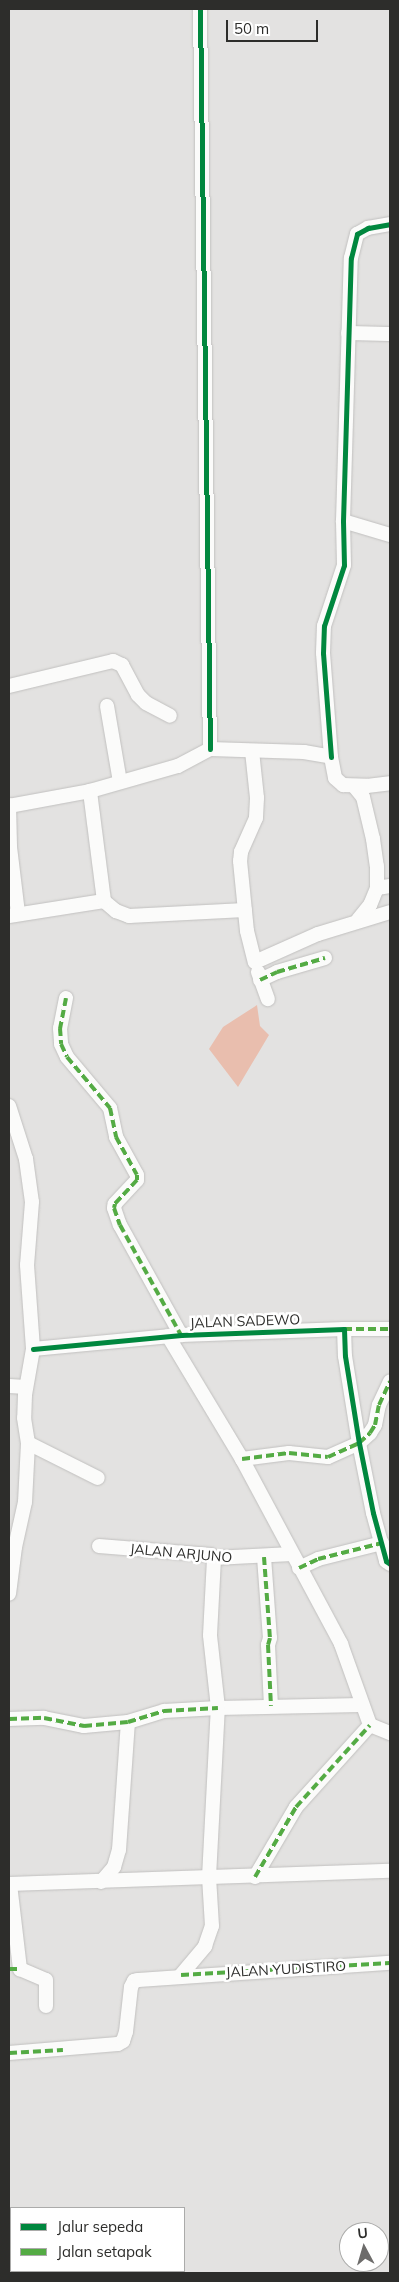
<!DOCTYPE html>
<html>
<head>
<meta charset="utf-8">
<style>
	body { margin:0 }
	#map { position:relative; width:399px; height:2282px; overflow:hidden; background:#e3e2e1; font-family:Mulish,sans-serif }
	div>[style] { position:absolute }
	.green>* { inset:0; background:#e9beae }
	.roads { filter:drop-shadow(0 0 1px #c1c0bf) drop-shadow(0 0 1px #c1c0bf) }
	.street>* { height:14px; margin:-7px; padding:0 7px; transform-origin:7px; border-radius:7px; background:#fbfbfa }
	.quiet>* { height:4px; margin-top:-2px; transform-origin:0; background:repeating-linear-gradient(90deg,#54ab44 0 8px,transparent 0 12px) }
	.cycleway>* { height:5px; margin:-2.5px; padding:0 2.5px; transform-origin:2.5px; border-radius:2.5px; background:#00873e }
	span { translate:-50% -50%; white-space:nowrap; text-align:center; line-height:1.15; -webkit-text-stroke:5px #fff; paint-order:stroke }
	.street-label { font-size:14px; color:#2d2d2b }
	.frame { position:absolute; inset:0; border:10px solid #2d2d2b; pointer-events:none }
	.legend { position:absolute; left:10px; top:2207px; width:175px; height:65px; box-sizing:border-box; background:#fff; border:1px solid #ababaa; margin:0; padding:6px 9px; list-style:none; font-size:15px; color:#2d2d2b }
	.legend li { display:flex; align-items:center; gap:10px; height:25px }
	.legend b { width:25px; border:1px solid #ababaa }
	.north { position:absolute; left:339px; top:2222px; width:50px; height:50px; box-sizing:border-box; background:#fff; border:1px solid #ababaa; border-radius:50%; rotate:354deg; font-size:14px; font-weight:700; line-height:20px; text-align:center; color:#2d2d2b }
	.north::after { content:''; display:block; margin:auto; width:18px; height:22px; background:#6d6c6b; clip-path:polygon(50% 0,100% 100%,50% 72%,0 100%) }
	.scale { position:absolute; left:226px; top:20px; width:92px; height:22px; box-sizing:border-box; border:2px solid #2d2d2b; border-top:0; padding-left:6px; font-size:15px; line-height:18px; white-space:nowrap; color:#2d2d2b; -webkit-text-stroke:4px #fff; paint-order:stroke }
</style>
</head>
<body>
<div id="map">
	<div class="green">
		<div style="clip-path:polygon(257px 1005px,260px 1026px,269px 1035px,238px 1087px,209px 1049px,223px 1027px)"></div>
	</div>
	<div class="roads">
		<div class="street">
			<div style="left:200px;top:9px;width:740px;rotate:89.23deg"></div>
			<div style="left:348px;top:333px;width:42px;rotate:1.4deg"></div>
			<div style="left:343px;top:521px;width:49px;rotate:16.6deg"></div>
			<div style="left:9px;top:686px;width:107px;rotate:-13.5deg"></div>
			<div style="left:113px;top:661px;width:10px;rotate:24deg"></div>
			<div style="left:122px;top:665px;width:34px;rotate:62deg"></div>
			<div style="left:138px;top:695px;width:11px;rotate:45deg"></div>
			<div style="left:146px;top:703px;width:27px;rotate:28deg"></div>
			<div style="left:107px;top:706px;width:77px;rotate:80.3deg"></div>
			<div style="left:252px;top:751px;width:47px;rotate:83.9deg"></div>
			<div style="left:257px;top:798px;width:20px;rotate:93deg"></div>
			<div style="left:256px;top:818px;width:37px;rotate:114deg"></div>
			<div style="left:241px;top:852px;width:9px;rotate:96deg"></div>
			<div style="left:240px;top:861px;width:70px;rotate:84.3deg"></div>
			<div style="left:247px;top:931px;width:32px;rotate:76deg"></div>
			<div style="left:255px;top:962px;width:69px;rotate:-24deg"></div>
			<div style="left:318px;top:934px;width:75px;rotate:-17deg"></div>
			<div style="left:331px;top:757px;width:104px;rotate:-94.4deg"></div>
			<div style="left:323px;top:653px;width:27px;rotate:-88deg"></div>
			<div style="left:324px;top:626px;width:64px;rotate:-71.8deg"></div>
			<div style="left:344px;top:565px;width:44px;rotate:-91.3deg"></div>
			<div style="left:343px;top:521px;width:263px;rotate:-88.3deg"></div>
			<div style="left:351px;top:258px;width:25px;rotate:-76deg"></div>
			<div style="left:357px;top:234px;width:13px;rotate:-29deg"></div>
			<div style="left:368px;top:228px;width:22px;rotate:-10deg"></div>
			<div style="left:354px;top:786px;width:14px;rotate:51deg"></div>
			<div style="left:363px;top:797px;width:43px;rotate:76.6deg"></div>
			<div style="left:373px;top:839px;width:27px;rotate:82deg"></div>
			<div style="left:377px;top:866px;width:22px;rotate:90deg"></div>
			<div style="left:377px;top:888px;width:18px;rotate:112deg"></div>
			<div style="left:370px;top:905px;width:19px;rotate:129deg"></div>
			<div style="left:9px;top:805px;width:42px;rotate:88.6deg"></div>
			<div style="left:10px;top:847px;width:66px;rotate:83.1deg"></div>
			<div style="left:9px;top:806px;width:82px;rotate:-10.5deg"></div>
			<div style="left:90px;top:791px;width:91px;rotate:-15.9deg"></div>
			<div style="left:178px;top:766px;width:36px;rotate:-28deg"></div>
			<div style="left:210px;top:749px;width:94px;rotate:1.8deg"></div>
			<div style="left:304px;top:752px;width:27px;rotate:10deg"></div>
			<div style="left:331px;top:757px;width:21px;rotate:79deg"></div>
			<div style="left:335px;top:778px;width:11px;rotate:41deg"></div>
			<div style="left:343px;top:785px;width:24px;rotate:2deg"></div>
			<div style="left:367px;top:786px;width:23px;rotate:-7deg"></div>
			<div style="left:377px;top:888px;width:13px;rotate:-9deg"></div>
			<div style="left:104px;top:901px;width:16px;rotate:40deg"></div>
			<div style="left:116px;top:911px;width:14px;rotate:21deg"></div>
			<div style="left:129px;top:916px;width:116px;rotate:-3deg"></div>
			<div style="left:9px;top:916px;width:96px;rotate:-9deg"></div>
			<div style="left:104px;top:901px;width:111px;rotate:-97.3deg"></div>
			<div style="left:258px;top:972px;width:29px;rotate:70deg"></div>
			<div style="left:260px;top:980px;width:19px;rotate:-25deg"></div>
			<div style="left:277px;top:972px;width:50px;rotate:-16.3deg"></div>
			<div style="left:66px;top:998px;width:31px;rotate:101deg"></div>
			<div style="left:60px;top:1028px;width:16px;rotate:86deg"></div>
			<div style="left:61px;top:1044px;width:14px;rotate:65deg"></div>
			<div style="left:67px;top:1057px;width:67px;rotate:49.9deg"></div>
			<div style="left:110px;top:1108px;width:30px;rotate:78deg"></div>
			<div style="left:116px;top:1137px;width:43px;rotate:61.1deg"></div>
			<div style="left:137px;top:1175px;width:5px;rotate:90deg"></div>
			<div style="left:137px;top:1180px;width:33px;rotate:133deg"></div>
			<div style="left:115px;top:1204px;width:4px;rotate:104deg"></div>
			<div style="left:114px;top:1208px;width:18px;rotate:71deg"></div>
			<div style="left:120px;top:1225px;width:126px;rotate:61deg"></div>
			<div style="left:9px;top:1106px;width:56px;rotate:72.2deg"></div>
			<div style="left:26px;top:1159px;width:43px;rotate:82.1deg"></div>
			<div style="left:32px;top:1202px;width:63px;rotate:94.5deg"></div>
			<div style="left:27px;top:1265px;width:84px;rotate:85.9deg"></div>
			<div style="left:33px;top:1349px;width:47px;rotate:99.9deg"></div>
			<div style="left:25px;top:1395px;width:23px;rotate:92deg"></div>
			<div style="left:24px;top:1418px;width:25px;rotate:81deg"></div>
			<div style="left:28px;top:1443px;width:59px;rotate:92.9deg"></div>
			<div style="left:25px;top:1502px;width:46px;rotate:102.5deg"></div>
			<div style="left:15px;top:1547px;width:47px;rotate:97.3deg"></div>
			<div style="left:344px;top:1329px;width:46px"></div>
			<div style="left:168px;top:1336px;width:144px;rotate:59deg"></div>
			<div style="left:242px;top:1459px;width:210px;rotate:61.8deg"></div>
			<div style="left:341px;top:1644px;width:86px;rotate:70.3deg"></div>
			<div style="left:370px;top:1725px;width:22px;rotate:22deg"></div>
			<div style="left:33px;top:1349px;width:149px;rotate:-5.4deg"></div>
			<div style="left:181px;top:1335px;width:163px;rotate:-2.1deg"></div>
			<div style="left:344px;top:1329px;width:27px;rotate:88deg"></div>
			<div style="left:345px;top:1356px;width:88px;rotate:80.9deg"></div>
			<div style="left:359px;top:1443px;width:71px;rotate:78.7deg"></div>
			<div style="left:373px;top:1513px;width:50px;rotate:74.8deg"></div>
			<div style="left:386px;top:1561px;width:5px;rotate:37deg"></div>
			<div style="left:9px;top:1386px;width:17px;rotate:3deg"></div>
			<div style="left:28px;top:1443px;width:78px;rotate:26.6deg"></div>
			<div style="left:242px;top:1459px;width:47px;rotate:-7.3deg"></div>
			<div style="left:289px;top:1453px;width:39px;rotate:6deg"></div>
			<div style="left:328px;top:1457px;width:34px;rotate:-24deg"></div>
			<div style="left:359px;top:1443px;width:15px;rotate:-42deg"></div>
			<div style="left:370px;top:1433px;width:9px;rotate:-58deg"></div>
			<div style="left:375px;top:1425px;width:20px;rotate:-79deg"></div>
			<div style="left:379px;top:1405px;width:26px;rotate:-65deg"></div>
			<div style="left:99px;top:1546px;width:112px;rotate:4.6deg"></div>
			<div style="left:211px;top:1555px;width:4px;rotate:45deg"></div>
			<div style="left:214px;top:1558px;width:78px;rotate:-2.9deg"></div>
			<div style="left:264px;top:1557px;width:81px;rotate:85.8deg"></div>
			<div style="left:270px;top:1638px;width:7px;rotate:106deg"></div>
			<div style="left:268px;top:1645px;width:61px;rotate:87.2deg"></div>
			<div style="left:299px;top:1568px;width:21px;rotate:-25deg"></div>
			<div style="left:318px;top:1559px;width:66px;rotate:-14deg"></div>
			<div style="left:9px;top:1719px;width:35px;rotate:-2deg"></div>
			<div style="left:44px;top:1718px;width:41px;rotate:11.3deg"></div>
			<div style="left:84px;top:1726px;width:44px;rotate:-5.2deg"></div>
			<div style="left:128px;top:1722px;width:38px;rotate:-17deg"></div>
			<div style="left:164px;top:1711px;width:54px;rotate:-3.2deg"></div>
			<div style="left:218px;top:1708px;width:143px;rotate:-1.2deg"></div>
			<div style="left:255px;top:1877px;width:81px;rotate:-59.6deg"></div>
			<div style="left:296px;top:1807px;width:110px;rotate:-47.9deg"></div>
			<div style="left:101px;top:1882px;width:20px;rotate:-49deg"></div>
			<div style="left:114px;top:1867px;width:18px;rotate:-74deg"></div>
			<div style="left:119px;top:1850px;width:128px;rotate:-86deg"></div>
			<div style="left:9px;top:1884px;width:381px;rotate:-2deg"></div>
			<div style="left:10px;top:1884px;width:86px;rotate:83.3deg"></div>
			<div style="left:20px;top:1969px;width:28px;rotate:23deg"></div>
			<div style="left:46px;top:1980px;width:26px;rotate:90deg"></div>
			<div style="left:181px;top:1975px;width:38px;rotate:-50deg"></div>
			<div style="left:205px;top:1946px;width:21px;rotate:-71deg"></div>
			<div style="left:212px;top:1926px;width:49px;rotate:-93.5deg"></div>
			<div style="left:209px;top:1877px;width:169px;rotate:-87deg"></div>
			<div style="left:218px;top:1708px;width:73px;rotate:-96.3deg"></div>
			<div style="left:210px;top:1635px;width:77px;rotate:-87deg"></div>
			<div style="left:9px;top:2053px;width:109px;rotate:-4.7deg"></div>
			<div style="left:118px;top:2044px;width:6px;rotate:-31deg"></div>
			<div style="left:123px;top:2041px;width:9px;rotate:-72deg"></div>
			<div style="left:126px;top:2032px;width:45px;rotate:-83.7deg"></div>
			<div style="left:131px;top:1987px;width:7px;rotate:-63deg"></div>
			<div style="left:134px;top:1981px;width:4px;rotate:-14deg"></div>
			<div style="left:138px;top:1980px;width:253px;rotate:-3.9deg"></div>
		</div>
	</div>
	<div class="quiet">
		<div style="left:260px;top:980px;width:19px;rotate:-25deg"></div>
		<div style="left:277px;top:972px;width:50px;rotate:-16.3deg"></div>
		<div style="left:66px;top:998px;width:31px;rotate:101deg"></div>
		<div style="left:60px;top:1028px;width:16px;rotate:86deg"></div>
		<div style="left:61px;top:1044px;width:14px;rotate:65deg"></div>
		<div style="left:67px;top:1057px;width:67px;rotate:49.9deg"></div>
		<div style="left:110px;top:1108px;width:30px;rotate:78deg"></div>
		<div style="left:116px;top:1137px;width:43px;rotate:61.1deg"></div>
		<div style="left:137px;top:1175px;width:5px;rotate:90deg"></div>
		<div style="left:137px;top:1180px;width:33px;rotate:133deg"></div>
		<div style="left:115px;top:1204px;width:4px;rotate:104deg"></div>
		<div style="left:114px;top:1208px;width:18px;rotate:71deg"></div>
		<div style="left:120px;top:1225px;width:126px;rotate:61deg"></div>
		<div style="left:344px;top:1329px;width:46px"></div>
		<div style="left:242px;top:1459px;width:47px;rotate:-7.3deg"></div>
		<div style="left:289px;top:1453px;width:39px;rotate:6deg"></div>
		<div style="left:328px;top:1457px;width:34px;rotate:-24deg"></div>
		<div style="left:359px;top:1443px;width:15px;rotate:-42deg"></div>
		<div style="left:370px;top:1433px;width:9px;rotate:-58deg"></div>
		<div style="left:375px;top:1425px;width:20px;rotate:-79deg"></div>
		<div style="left:379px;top:1405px;width:26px;rotate:-65deg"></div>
		<div style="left:264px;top:1557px;width:81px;rotate:85.8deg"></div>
		<div style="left:270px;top:1638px;width:7px;rotate:106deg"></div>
		<div style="left:268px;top:1645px;width:61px;rotate:87.2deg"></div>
		<div style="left:299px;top:1568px;width:21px;rotate:-25deg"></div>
		<div style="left:318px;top:1559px;width:66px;rotate:-14deg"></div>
		<div style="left:9px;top:1719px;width:35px;rotate:-2deg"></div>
		<div style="left:44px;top:1718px;width:41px;rotate:11.3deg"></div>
		<div style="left:84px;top:1726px;width:44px;rotate:-5.2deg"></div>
		<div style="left:128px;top:1722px;width:38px;rotate:-17deg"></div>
		<div style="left:164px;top:1711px;width:54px;rotate:-3.2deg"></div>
		<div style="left:255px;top:1877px;width:81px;rotate:-59.6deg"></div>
		<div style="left:296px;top:1807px;width:110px;rotate:-47.9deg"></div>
		<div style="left:9px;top:1969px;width:11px"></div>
		<div style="left:181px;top:1975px;width:209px;rotate:-3.3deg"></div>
		<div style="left:9px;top:2053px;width:54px;rotate:-3.2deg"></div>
	</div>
	<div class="cycleway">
		<div style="left:200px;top:9px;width:740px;rotate:89.23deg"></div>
		<div style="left:331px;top:757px;width:104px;rotate:-94.4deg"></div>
		<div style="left:323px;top:653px;width:27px;rotate:-88deg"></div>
		<div style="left:324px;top:626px;width:64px;rotate:-71.8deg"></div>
		<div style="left:344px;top:565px;width:44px;rotate:-91.3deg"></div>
		<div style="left:343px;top:521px;width:263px;rotate:-88.3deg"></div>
		<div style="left:351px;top:258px;width:25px;rotate:-76deg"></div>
		<div style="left:357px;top:234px;width:13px;rotate:-29deg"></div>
		<div style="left:368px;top:228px;width:22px;rotate:-10deg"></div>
		<div style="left:33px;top:1349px;width:149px;rotate:-5.4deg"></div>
		<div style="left:181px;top:1335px;width:163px;rotate:-2.1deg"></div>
		<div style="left:344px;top:1329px;width:27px;rotate:88deg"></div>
		<div style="left:345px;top:1356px;width:88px;rotate:80.9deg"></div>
		<div style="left:359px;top:1443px;width:71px;rotate:78.7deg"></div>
		<div style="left:373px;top:1513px;width:50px;rotate:74.8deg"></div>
		<div style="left:386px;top:1561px;width:5px;rotate:37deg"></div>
	</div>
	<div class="street-label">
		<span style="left:245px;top:1321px;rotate:-2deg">JALAN SADEWO</span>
		<span style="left:181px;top:1553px;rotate:5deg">JALAN ARJUNO</span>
		<span style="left:286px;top:1969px;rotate:-3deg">JALAN YUDISTIRO</span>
	</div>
	<div class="frame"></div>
	<ul class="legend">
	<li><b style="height:6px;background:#00873e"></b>Jalur sepeda</li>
	<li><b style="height:6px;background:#54ab44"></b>Jalan setapak</li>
	</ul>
	<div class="north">U</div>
	<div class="scale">50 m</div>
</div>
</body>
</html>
